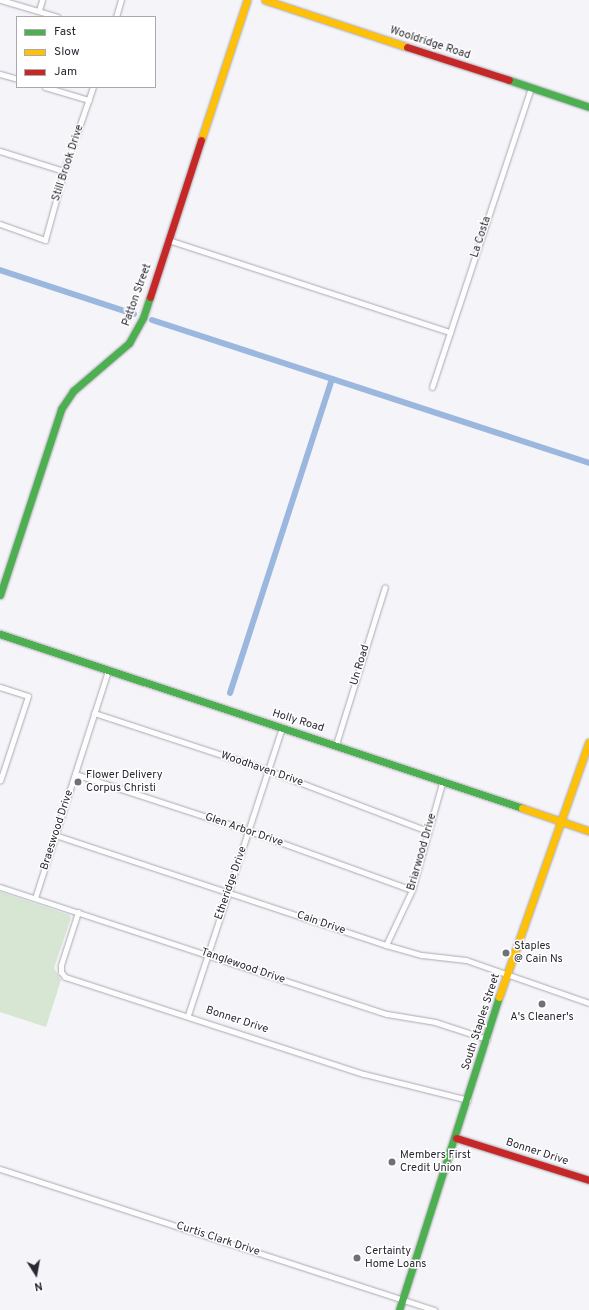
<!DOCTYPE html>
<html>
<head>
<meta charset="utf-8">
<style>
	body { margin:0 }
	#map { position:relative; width:589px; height:1310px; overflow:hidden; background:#f4f4f9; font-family:Overpass,sans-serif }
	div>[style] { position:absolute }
	.green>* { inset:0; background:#d6e6d2 }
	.canal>* { height:6px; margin:-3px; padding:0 3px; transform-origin:3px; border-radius:3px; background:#9cb7dd }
	.roads { filter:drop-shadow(0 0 1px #aaa9b0) drop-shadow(0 0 1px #aaa9b0) }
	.street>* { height:5px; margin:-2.5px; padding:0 2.5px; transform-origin:2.5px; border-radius:2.5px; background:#fdfdfe }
	.fast>* { height:7px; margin:-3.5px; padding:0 3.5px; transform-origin:3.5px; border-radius:3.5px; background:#4caf50 }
	.slow>* { height:7px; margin:-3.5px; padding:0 3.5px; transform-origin:3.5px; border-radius:3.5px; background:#ffc107 }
	.jam>* { height:7px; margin:-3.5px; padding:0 3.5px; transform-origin:3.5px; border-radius:3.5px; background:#c62828 }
	.dots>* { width:11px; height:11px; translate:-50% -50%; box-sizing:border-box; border:2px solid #fff; border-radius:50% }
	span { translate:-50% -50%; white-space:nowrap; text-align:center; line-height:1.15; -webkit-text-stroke:3px #fff; paint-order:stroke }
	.street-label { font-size:11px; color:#2a2933 }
	.poi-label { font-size:11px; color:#2a2933 }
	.left { translate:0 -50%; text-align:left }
	.legend { position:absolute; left:16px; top:16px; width:140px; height:72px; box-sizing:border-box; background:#fff; border:1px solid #aaa9ad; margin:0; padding:5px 7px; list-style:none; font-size:12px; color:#2a2933 }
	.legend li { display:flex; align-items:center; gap:8px; height:20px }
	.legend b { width:20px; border:1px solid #aaa9ad }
	.north { position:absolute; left:16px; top:1254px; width:40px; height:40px; -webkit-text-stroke:3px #fff; paint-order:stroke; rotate:169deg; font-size:11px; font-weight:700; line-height:16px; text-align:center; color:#2a2933 }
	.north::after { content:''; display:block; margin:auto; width:14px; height:18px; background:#2a2933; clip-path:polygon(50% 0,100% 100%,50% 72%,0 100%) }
</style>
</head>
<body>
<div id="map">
	<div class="green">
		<div style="clip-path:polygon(0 892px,69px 915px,71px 918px,54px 968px,61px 980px,46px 1027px,0 1012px)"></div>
	</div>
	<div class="canal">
		<div style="left:0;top:270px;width:141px;rotate:18.2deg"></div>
		<div style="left:152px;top:320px;width:460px;rotate:18.1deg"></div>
		<div style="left:230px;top:693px;width:330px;rotate:-72deg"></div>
	</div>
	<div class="roads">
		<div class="street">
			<div style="left:1px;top:0;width:59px;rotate:16.6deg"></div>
			<div style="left:39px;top:10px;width:10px;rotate:-73deg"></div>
			<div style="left:116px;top:17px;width:18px;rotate:-74deg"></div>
			<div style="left:0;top:74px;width:18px;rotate:16deg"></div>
			<div style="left:45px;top:87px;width:46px;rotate:16.5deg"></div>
			<div style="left:0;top:151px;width:67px;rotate:17.4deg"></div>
			<div style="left:0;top:224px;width:48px;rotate:19.6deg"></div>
			<div style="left:45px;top:240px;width:72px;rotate:-74.6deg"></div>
			<div style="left:64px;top:171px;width:89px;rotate:-71deg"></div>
			<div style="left:168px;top:240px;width:297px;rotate:18.1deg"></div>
			<div style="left:432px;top:387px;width:315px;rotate:-71.7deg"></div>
			<div style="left:0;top:687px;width:29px;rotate:18deg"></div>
			<div style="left:28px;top:696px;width:89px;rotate:108.2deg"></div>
			<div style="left:94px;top:713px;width:182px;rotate:18.2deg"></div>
			<div style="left:267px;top:770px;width:172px;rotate:20.8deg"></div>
			<div style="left:336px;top:744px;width:164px;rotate:-72.7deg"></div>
			<div style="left:75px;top:774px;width:183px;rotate:18.1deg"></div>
			<div style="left:249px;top:831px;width:173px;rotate:19.9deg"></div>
			<div style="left:55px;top:835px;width:349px;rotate:18.4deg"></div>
			<div style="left:386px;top:945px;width:37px;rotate:16deg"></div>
			<div style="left:422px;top:955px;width:44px;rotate:6.5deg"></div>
			<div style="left:466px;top:960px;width:130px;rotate:19.3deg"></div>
			<div style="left:0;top:887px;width:407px;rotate:18.2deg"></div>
			<div style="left:387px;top:1014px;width:49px;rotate:9.5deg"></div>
			<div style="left:435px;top:1022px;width:55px;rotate:18.1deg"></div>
			<div style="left:35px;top:898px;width:239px;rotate:-72.2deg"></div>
			<div style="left:78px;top:912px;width:56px;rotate:107.8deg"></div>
			<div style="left:61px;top:965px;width:7px;rotate:90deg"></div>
			<div style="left:61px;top:972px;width:6px;rotate:51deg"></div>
			<div style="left:65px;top:977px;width:314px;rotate:18deg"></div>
			<div style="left:364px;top:1074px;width:107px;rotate:14deg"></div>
			<div style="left:386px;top:945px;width:61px;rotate:-64.7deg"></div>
			<div style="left:412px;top:890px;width:114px;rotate:-74.3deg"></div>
			<div style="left:188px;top:1015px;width:303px;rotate:-71.9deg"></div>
			<div style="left:0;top:1169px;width:457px;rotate:18deg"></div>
		</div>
		<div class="fast">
			<div style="left:509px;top:80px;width:84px;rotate:18.6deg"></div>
			<div style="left:0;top:595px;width:196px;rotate:-71.8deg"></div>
			<div style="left:61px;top:409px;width:22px;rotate:-56deg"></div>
			<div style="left:73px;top:391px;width:74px;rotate:-40.6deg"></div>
			<div style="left:129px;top:343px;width:29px;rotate:-61deg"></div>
			<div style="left:143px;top:318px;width:22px;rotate:-72deg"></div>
			<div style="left:0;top:634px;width:550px;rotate:18.43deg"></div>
			<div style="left:399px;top:1310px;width:329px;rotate:-72.3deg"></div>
		</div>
		<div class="slow">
			<div style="left:265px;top:0;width:150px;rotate:18.3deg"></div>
			<div style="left:201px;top:140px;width:147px;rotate:-71.8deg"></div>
			<div style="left:522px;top:808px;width:71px;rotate:18.9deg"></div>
			<div style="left:499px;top:997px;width:270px;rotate:-70.6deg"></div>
		</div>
		<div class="jam">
			<div style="left:407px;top:47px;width:107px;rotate:17.9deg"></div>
			<div style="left:150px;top:297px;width:165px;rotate:-72deg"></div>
			<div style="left:456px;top:1138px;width:139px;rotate:17.5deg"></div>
		</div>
	</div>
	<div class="dots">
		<div style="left:78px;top:782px;background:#717078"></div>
		<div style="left:506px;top:953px;background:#717078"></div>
		<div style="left:542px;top:1004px;background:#717078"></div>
		<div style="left:392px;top:1162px;background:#717078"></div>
		<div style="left:357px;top:1258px;background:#717078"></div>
	</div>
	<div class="street-label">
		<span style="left:430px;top:43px;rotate:18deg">Wooldridge Road</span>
		<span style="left:68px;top:163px;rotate:-72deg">Still Brook Drive</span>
		<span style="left:481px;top:237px;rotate:-72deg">La Costa</span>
		<span style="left:137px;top:295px;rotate:-70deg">Patton Street</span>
		<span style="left:360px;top:665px;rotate:-73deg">Un Road</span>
		<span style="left:298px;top:721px;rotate:17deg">Holly Road</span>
		<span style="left:262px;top:769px;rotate:19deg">Woodhaven Drive</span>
		<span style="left:57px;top:830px;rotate:-72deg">Braeswood Drive</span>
		<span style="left:244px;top:830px;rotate:19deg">Glen Arbor Drive</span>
		<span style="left:422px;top:852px;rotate:-74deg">Briarwood Drive</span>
		<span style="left:231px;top:883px;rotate:-71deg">Etheridge Drive</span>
		<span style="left:321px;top:923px;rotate:19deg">Cain Drive</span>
		<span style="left:243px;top:966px;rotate:19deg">Tanglewood Drive</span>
		<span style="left:237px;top:1020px;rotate:18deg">Bonner Drive</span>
		<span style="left:481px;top:1022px;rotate:-72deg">South Staples Street</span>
		<span style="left:537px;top:1152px;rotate:18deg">Bonner Drive</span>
		<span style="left:218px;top:1239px;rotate:18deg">Curtis Clark Drive</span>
	</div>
	<div class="poi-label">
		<span class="left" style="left:86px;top:782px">Flower Delivery<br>Corpus Christi</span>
		<span class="left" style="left:514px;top:953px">Staples<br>@ Cain Ns</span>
		<span style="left:542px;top:1017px">A's Cleaner's</span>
		<span class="left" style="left:400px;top:1162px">Members First<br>Credit Union</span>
		<span class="left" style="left:365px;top:1258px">Certainty<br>Home Loans</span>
	</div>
	<ul class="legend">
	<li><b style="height:5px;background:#4caf50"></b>Fast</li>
	<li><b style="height:5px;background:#ffc107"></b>Slow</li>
	<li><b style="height:5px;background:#c62828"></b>Jam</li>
	</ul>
	<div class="north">N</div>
</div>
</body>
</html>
